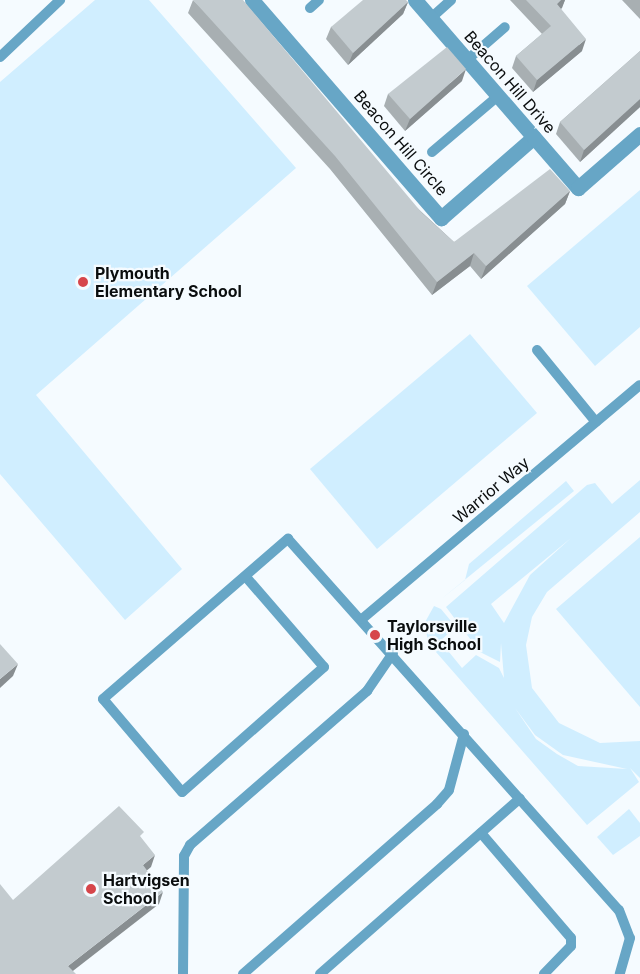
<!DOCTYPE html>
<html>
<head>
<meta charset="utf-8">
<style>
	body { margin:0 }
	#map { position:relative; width:640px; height:974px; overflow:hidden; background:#f5fbff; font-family:Inter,sans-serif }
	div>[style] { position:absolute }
	.green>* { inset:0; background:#d0eeff }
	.lane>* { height:10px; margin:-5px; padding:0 5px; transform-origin:5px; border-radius:5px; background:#67a6c6 }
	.street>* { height:15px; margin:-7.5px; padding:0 7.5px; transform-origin:7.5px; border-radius:7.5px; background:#67a6c6 }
	.wall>* { inset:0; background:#a8afb2 }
	.shaded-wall>* { inset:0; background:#888e91 }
	.building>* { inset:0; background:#c3cbcf }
	.dots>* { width:16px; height:16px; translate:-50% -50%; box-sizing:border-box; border:3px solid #f5fbff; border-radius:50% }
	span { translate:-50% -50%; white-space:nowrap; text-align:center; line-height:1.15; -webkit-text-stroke:4.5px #f5fbff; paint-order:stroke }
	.street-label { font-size:16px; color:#0a0d0e }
	.poi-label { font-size:16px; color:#0a0d0e; font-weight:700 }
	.left { translate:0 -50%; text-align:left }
</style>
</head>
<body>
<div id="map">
	<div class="green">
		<div style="clip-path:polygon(95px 0,149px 0,296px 168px,36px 395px,182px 569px,125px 620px,0 474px,0 82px)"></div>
		<div style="clip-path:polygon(640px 190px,640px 327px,595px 366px,527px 286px)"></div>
		<div style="clip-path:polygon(470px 334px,537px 413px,377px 549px,310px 469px)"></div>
		<div style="clip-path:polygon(evenodd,640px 480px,640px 512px,547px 592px,532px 617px,526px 645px,532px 688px,559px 723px,600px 743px,640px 741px,640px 778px,630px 768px,639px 782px,587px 825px,429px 644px,424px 624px,434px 606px,441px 609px,456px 627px,440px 641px,462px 668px,476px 655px,499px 668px,504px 678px,501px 643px,500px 662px,480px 652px,446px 607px,587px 485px,595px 483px,612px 504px,640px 480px,571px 538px,530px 575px,504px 623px,491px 604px,571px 538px,640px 480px,515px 708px,535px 735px,563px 755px,627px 769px,578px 766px,557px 754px,536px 739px,515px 708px)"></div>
		<div style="clip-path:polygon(566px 481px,574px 491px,440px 600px,465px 580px,469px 564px)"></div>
		<div style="clip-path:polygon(640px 537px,640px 707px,556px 609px)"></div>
		<div style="clip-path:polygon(629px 809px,640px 823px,640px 836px,613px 855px,597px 837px)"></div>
	</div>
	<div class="lane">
		<div style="left:310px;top:8px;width:12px;rotate:-42deg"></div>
		<div style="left:431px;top:18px;width:27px;rotate:-42deg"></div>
		<div style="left:0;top:57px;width:83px;rotate:-43.5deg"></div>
		<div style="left:467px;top:60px;width:50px;rotate:-41deg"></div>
		<div style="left:432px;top:152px;width:87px;rotate:-40.3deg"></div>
		<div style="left:537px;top:350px;width:93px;rotate:50.7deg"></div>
		<div style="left:246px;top:577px;width:119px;rotate:49.1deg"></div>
		<div style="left:324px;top:667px;width:189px;rotate:138.6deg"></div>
		<div style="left:182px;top:792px;width:122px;rotate:-130.3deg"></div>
		<div style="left:103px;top:699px;width:245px;rotate:-40.9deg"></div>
		<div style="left:288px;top:539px;width:497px;rotate:48.3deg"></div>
		<div style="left:619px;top:910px;width:30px;rotate:69deg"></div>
		<div style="left:630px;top:938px;width:37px;rotate:106deg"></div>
		<div style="left:362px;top:619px;width:363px;rotate:-40.1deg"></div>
		<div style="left:481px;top:833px;width:138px;rotate:49.4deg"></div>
		<div style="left:571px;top:938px;width:8px;rotate:90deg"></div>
		<div style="left:571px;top:946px;width:39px;rotate:134deg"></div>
		<div style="left:183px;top:974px;width:118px;rotate:-89.5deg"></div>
		<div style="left:184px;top:856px;width:13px;rotate:-61deg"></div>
		<div style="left:190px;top:845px;width:235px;rotate:-41deg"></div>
		<div style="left:367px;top:691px;width:46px;rotate:-55.6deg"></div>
		<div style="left:243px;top:974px;width:258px;rotate:-41.2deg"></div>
		<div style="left:437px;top:804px;width:18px;rotate:-49deg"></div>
		<div style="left:449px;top:790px;width:58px;rotate:-75deg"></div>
		<div style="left:320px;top:974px;width:266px;rotate:-41.3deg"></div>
	</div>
	<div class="street">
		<div style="left:252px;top:0;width:289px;rotate:49.1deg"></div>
		<div style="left:441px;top:218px;width:123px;rotate:-41.1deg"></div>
		<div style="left:415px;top:0;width:249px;rotate:49.1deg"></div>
		<div style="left:578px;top:188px;width:82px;rotate:-41.1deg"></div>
	</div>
	<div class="wall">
		<div style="clip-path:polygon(193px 0,454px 242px,570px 191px,565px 204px,481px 279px,470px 266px,432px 295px,330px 169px,188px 13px)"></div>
		<div style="clip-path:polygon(510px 0,565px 0,561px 9px,582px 51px,533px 92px,512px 68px,516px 56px,542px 34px)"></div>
		<div style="clip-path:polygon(622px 0,640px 0,640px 19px)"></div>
		<div style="clip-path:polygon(408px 2px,403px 14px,348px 65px,326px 39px,331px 27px)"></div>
		<div style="clip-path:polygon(640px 51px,640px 107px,580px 162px,556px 134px,560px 122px)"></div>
		<div style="clip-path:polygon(462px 81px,405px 131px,384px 106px,388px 94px)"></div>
	</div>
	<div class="shaded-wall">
		<div style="clip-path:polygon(561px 0,565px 0,562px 8px,552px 16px,557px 4px)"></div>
		<div style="clip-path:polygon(408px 2px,403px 14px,348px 65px,353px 53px)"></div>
		<div style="clip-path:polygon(586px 39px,582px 51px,533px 92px,537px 80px)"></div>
		<div style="clip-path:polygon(466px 69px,462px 81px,405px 131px,410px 119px)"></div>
		<div style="clip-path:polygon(640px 99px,640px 107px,580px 162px,584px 150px)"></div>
		<div style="clip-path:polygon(570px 191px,565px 204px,481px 279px,486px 266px)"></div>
		<div style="clip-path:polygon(474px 253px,470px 266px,432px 295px,437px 282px)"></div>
		<div style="clip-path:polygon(18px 664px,13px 676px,0 688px,0 679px)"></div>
		<div style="clip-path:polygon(155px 855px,151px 867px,139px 877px,143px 865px)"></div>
		<div style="clip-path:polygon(163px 892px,159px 904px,69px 974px,68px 966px)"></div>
	</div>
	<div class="building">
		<div style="clip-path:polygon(193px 0,243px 0,422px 213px,454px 242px,550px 169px,570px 191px,486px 266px,474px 253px,437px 282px,335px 156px)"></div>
		<div style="clip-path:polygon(363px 0,406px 0,408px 2px,353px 53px,331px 27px)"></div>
		<div style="clip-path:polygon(526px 0,561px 0,557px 4px,586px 39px,537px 80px,516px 56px,551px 26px)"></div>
		<div style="clip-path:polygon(447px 47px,466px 69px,410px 119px,388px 94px)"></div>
		<div style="clip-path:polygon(640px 51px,640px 99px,584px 150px,560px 122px)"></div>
		<div style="clip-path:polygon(0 644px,18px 664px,0 679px)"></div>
		<div style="clip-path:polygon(119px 806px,144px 832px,140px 836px,155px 855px,143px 865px,163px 892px,68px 966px,76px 974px,0 974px,0 884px,13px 900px)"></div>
	</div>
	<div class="dots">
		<div style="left:83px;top:282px;background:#d6464b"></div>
		<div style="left:375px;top:635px;background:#d6464b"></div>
		<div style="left:91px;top:889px;background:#d6464b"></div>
	</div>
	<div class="street-label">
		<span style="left:510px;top:82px;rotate:49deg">Beacon Hill Drive</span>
		<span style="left:401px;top:143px;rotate:49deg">Beacon Hill Circle</span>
		<span style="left:491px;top:490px;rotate:-40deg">Warrior Way</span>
	</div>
	<div class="poi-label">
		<span class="left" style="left:95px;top:282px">Plymouth<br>Elementary School</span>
		<span class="left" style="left:387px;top:635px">Taylorsville<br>High School</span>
		<span class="left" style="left:103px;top:889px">Hartvigsen<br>School</span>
	</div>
</div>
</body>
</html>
